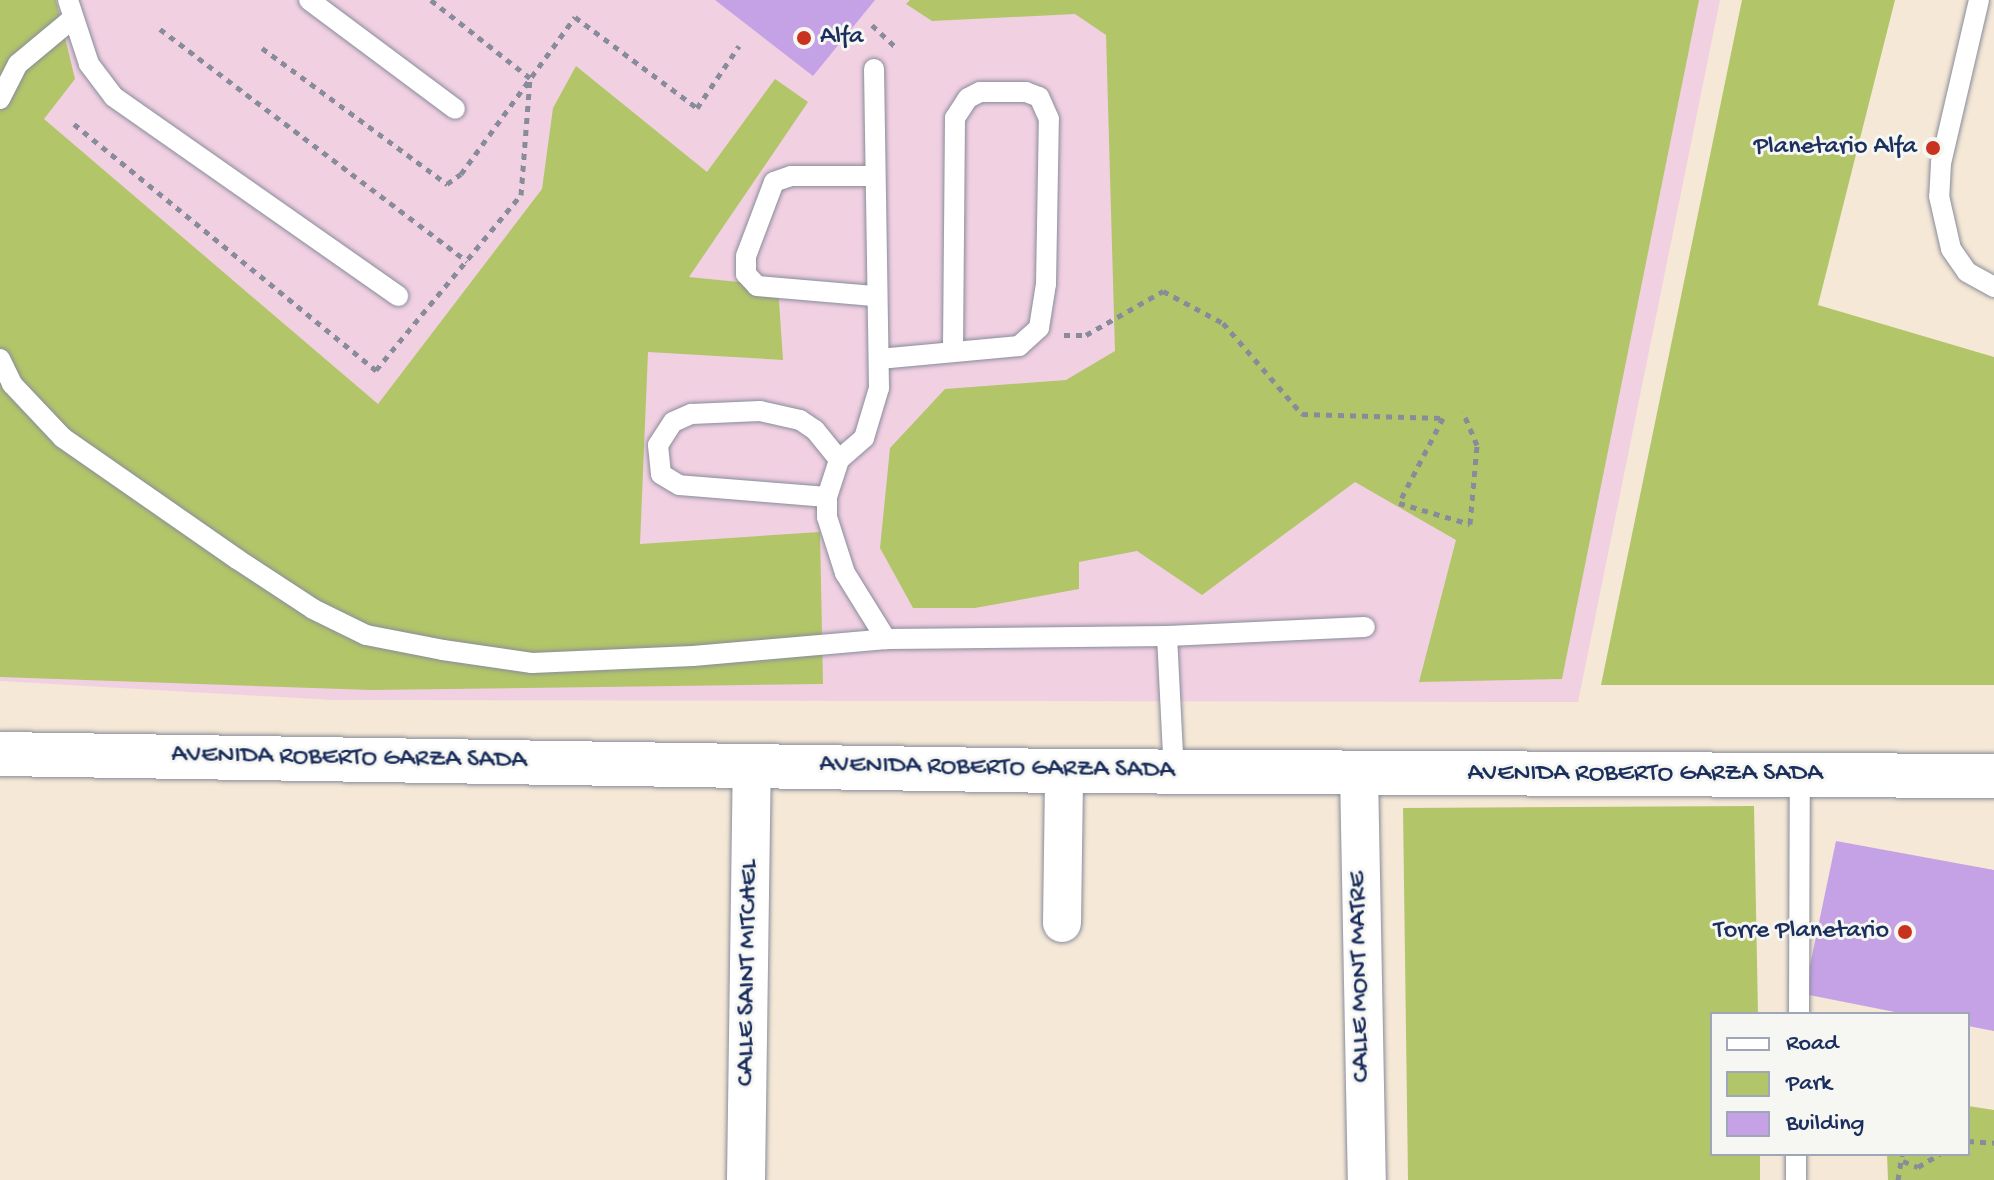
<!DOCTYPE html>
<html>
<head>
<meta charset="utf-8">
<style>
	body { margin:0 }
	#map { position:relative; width:1994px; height:1180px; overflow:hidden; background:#f5e8d6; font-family:"Gochi Hand",sans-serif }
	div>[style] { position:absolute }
	.built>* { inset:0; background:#f1d0e2 }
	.green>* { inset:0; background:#b3c569 }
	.building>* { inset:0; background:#c5a2e5 }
	.path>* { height:5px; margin-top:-2.5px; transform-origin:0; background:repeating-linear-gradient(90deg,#888c9a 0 6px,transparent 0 12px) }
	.roads { filter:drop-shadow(0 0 2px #888c9a) drop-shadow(0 0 2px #888c9a) }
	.service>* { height:20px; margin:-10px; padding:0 10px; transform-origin:10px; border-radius:10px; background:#fff }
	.minor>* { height:38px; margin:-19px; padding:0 19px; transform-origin:19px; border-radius:19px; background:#fff }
	.tertiary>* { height:44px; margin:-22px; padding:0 22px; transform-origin:22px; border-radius:22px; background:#fff }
	.dots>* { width:22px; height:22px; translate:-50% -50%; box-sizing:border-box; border:4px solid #f6f6f2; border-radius:50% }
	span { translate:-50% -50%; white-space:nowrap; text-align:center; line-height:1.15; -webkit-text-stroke:6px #f6f6f2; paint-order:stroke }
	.poi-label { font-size:26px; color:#1b2f5e }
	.left { translate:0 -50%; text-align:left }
	.right { translate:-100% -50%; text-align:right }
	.street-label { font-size:26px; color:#1b2f5e }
	.legend { position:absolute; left:1710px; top:1012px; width:260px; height:144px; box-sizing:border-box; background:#f6f6f2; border:2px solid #9ea6b7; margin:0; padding:10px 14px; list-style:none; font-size:24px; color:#1b2f5e }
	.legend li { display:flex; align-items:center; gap:16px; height:40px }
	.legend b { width:40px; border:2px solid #9ea6b7 }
</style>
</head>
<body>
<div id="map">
	<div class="built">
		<div style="clip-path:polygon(0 0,1720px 0,1578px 702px,332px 700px,0 681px)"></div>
	</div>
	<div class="green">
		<div style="clip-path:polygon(0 0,56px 0,75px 79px,44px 119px,378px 404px,542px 189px,553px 108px,576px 66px,707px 172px,775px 79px,808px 102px,689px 277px,778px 286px,783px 360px,648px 352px,640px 544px,820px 532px,823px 684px,371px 690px,0 677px)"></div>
		<div style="clip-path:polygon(910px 0,1699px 0,1562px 679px,1419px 682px,1456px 540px,1355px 482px,1202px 595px,1137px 551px,1079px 562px,1079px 589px,975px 608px,913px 608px,880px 548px,890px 448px,945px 389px,1066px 380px,1115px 351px,1106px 35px,1075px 14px,932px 21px,906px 4px)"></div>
		<div style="clip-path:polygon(1742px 0,1895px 0,1818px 305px,1994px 357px,1994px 685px,1601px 685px)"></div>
		<div style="clip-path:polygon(1754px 806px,1758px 1014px,1712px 1014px,1712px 1154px,1760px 1154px,1760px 1180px,1408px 1180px,1403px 808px)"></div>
		<div style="clip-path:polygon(1968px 1106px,1994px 1110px,1994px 1180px,1888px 1180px,1887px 1154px,1968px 1154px)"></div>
	</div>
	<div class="building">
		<div style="clip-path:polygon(715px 0,875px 0,813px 76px)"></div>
		<div style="clip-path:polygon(1836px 841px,1994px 870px,1994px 1031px,1968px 1026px,1968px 1014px,1905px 1014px,1804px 994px)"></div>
	</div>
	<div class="path">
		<div style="left:872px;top:25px;width:35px;rotate:43deg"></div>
		<div style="left:160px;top:29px;width:385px;rotate:37.1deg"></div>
		<div style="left:262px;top:48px;width:230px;rotate:36.3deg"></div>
		<div style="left:447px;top:184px;width:17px;rotate:-36deg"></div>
		<div style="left:461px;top:174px;width:194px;rotate:-54deg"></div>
		<div style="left:575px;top:17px;width:152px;rotate:36.7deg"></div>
		<div style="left:697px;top:108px;width:75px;rotate:-55.9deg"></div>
		<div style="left:74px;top:124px;width:390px;rotate:39.2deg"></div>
		<div style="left:376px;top:370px;width:227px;rotate:-50.4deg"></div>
		<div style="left:521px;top:195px;width:117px;rotate:-85.6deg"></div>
		<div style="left:530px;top:78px;width:126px;rotate:-141.8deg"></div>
		<div style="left:1064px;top:335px;width:22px"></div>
		<div style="left:1086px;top:335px;width:89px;rotate:-29.7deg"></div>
		<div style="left:1163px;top:291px;width:68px;rotate:28.1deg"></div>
		<div style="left:1223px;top:323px;width:121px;rotate:49deg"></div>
		<div style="left:1302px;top:414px;width:141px;rotate:1.6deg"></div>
		<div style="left:1443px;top:418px;width:96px;rotate:117.4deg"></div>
		<div style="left:1399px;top:503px;width:74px;rotate:16.5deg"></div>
		<div style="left:1470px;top:524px;width:79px;rotate:-84.9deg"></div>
		<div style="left:1477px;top:445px;width:36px;rotate:-113deg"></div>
		<div style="left:1968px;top:1141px;width:26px;rotate:4deg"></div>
		<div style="left:1903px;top:1161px;width:16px;rotate:22deg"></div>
		<div style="left:1918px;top:1167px;width:26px;rotate:-31deg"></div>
		<div style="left:1898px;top:1180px;width:26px;rotate:-81deg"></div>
	</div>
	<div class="roads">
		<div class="service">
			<div style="left:68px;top:0;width:67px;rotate:71.8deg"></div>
			<div style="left:89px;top:64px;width:41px;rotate:52.9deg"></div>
			<div style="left:114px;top:97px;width:347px;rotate:35deg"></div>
			<div style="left:309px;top:0;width:182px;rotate:36.7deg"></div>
			<div style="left:1979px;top:0;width:167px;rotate:103.1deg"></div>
			<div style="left:1941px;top:163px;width:33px;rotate:93deg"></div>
			<div style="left:1939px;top:196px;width:54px;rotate:77.2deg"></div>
			<div style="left:1951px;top:249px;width:28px;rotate:55deg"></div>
			<div style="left:1967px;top:272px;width:31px;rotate:29deg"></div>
			<div style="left:874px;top:69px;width:319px;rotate:89.1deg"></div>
			<div style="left:879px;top:388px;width:52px;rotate:106.7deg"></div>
			<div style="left:864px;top:438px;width:33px;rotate:139deg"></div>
			<div style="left:839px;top:460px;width:39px;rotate:108deg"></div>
			<div style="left:827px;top:497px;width:20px;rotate:90deg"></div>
			<div style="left:827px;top:517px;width:59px;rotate:72.2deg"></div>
			<div style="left:845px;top:573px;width:78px;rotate:58.2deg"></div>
			<div style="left:0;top:99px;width:39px;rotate:-63deg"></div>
			<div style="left:18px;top:64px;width:70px;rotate:-39.8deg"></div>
			<div style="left:874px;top:176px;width:83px;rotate:180deg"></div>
			<div style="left:791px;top:176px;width:18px;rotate:161deg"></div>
			<div style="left:774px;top:182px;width:79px;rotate:110.7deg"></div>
			<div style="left:746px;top:256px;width:18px;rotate:90deg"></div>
			<div style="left:746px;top:274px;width:16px;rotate:47deg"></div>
			<div style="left:757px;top:286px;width:117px;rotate:4.9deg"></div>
			<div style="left:0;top:359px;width:28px;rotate:64deg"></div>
			<div style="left:12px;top:384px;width:74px;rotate:46.6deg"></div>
			<div style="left:63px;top:438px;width:212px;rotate:34.8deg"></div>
			<div style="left:237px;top:559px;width:91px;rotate:33.3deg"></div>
			<div style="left:313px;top:609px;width:59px;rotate:26.1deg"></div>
			<div style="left:366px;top:635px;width:78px;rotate:11deg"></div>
			<div style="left:443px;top:650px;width:90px;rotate:8.3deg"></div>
			<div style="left:532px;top:663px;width:161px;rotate:-2.5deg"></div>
			<div style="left:693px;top:656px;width:194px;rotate:-5deg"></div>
			<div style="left:886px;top:639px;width:281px;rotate:-0.6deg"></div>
			<div style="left:1167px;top:636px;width:198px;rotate:-2.6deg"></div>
			<div style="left:879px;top:359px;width:141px;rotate:-5.3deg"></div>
			<div style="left:1019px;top:346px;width:27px;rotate:-42deg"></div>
			<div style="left:1039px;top:328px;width:45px;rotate:-81deg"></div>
			<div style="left:1046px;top:284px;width:165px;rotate:-89deg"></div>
			<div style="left:1049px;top:119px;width:24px;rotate:-114deg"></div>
			<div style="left:1039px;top:97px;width:14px;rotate:-159deg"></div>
			<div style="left:1026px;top:92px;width:46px;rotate:180deg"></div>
			<div style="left:980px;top:92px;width:13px;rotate:153deg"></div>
			<div style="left:968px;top:98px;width:24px;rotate:123deg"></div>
			<div style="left:955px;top:118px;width:234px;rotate:90.5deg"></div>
			<div style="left:827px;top:497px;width:148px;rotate:-175.4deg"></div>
			<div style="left:679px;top:485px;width:21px;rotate:-149deg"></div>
			<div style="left:661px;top:474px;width:29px;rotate:-96deg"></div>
			<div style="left:658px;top:445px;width:27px;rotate:-57deg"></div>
			<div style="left:673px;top:422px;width:20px;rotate:-24deg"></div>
			<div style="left:691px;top:414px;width:69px;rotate:-2.5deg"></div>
			<div style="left:760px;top:411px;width:41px;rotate:12.7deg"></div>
			<div style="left:800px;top:420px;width:18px;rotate:34deg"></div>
			<div style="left:815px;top:430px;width:38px;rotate:51deg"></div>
			<div style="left:1167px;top:636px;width:136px;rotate:87.1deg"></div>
			<div style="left:1799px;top:1014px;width:239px;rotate:-89.8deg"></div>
			<div style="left:1796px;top:1180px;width:26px;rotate:-90deg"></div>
		</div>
		<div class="minor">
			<div style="left:1359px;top:773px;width:407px;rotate:88.9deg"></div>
			<div style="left:1062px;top:923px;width:152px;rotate:-89.2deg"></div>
			<div style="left:746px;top:1180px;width:414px;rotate:-89.2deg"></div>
		</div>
		<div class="tertiary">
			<div style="left:0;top:754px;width:1064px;rotate:0.92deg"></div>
			<div style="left:1064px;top:771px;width:930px;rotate:0.31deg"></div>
		</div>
	</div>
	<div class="dots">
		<div style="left:804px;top:38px;background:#c8321e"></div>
		<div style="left:1933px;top:148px;background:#c8321e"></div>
		<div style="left:1905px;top:932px;background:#c8321e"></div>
	</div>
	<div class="poi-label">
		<span class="left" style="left:820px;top:38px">Alfa</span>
		<span class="right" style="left:1917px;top:148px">Planetario Alfa</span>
		<span class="right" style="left:1889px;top:932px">Torre Planetario</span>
	</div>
	<div class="street-label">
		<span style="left:349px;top:759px;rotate:1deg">AVENIDA ROBERTO GARZA SADA</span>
		<span style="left:997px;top:769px;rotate:1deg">AVENIDA ROBERTO GARZA SADA</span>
		<span style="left:1645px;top:775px">AVENIDA ROBERTO GARZA SADA</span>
		<span style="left:749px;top:973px;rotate:-89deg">CALLE SAINT MITCHEL</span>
		<span style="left:1361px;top:977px;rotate:-91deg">CALLE MONT MATRE</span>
	</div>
	<ul class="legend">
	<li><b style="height:10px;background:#fff"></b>Road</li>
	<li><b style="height:22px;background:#b3c569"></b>Park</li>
	<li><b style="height:22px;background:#c5a2e5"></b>Building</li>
	</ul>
</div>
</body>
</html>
